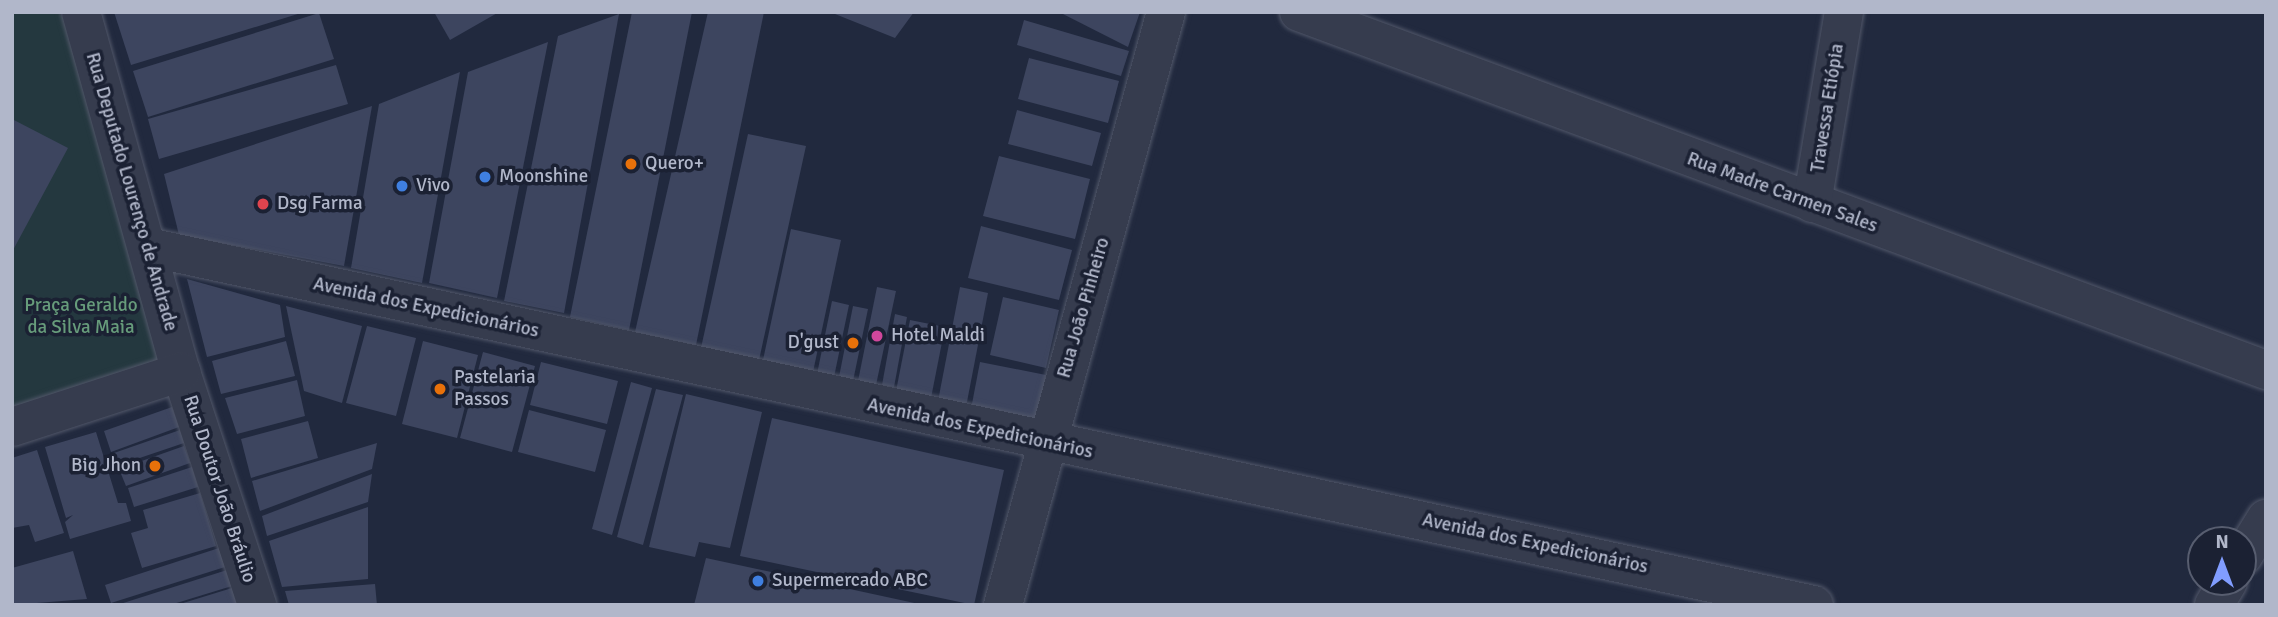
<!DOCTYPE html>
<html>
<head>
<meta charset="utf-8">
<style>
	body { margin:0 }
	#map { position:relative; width:2278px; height:617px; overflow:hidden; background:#21293e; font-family:Signika,sans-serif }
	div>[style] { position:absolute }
	.green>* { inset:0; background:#24383f }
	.building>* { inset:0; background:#3d455f }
	.roads { filter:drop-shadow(0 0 2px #515769) drop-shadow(0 0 2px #515769) }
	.minor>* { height:38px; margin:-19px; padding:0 19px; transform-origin:19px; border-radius:19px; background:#363c4e }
	.dots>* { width:19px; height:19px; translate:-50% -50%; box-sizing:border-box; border:4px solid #1b2133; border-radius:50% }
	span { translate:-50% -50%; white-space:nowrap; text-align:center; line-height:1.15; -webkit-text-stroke:7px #1b2133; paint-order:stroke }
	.street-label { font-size:19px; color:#b1b7ca }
	.poi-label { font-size:19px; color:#b1b7ca }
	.left { translate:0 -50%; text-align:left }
	.right { translate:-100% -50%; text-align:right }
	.park-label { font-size:19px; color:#679c7b }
	.frame { position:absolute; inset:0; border:14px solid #b1b7ca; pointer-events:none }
	.north { position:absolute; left:2187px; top:526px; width:70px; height:70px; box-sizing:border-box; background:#1b2133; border:2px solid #575d6f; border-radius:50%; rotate:0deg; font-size:19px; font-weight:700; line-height:28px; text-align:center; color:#b1b7ca }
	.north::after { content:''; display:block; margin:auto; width:24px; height:32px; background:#819dff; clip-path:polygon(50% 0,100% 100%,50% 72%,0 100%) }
</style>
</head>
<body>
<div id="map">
	<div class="green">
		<div style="clip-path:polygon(12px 12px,58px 12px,67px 22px,166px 361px,12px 417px)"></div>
	</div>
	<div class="building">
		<div style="clip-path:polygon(114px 12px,301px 12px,301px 13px,131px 65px)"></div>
		<div style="clip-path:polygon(434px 12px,499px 12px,450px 40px)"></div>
		<div style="clip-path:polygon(632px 12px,692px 12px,629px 330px,570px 317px)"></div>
		<div style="clip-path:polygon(708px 12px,764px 12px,696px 345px,635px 332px)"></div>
		<div style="clip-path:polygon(830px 12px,914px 12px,895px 38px)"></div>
		<div style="clip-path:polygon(1059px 12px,1140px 12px,1128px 47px)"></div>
		<div style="clip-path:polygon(319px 13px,334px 59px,148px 117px,133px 71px)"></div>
		<div style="clip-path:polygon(619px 14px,564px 313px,504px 301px,558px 36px)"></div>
		<div style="clip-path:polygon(1024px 20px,1129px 51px,1121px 76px,1017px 45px)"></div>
		<div style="clip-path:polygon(548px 42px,497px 298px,429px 283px,468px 72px)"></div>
		<div style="clip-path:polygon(1029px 58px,1119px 81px,1108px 123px,1018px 99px)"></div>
		<div style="clip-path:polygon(336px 65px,348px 104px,159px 159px,148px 119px)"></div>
		<div style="clip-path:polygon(460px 72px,422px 283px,351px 268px,379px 104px)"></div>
		<div style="clip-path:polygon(372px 106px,344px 266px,179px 235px,164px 174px)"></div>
		<div style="clip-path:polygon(1017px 110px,1101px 133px,1092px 166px,1008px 144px)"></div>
		<div style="clip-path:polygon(12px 119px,68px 148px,12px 252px)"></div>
		<div style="clip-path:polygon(748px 134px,806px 146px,759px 360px,701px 348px)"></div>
		<div style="clip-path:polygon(999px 156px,1090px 179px,1075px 239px,983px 216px)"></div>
		<div style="clip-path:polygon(981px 226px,1072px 250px,1059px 300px,968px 278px)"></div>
		<div style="clip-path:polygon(791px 229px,841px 240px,813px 372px,763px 360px)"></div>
		<div style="clip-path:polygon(187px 279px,280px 305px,285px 337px,207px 357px)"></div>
		<div style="clip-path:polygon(877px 287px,896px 291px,876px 385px,858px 381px)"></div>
		<div style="clip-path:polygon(960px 287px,988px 293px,966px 407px,938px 401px)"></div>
		<div style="clip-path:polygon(1003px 297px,1059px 310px,1046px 368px,990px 355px)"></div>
		<div style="clip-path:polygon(832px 301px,849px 305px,834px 377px,817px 374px)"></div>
		<div style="clip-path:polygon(286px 306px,362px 326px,342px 403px,304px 391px)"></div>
		<div style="clip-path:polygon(853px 306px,868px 309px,853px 381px,839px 377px)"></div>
		<div style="clip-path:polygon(895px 314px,907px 317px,894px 387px,882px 385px)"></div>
		<div style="clip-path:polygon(910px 320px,945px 327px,931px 398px,896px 391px)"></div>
		<div style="clip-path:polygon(367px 326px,416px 338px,396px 416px,346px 403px)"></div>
		<div style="clip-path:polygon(286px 341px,295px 376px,221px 394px,212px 361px)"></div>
		<div style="clip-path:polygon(423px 341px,478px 355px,457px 438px,402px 424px)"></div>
		<div style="clip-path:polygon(483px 352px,535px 366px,512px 452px,460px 438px)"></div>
		<div style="clip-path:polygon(541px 362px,618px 381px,607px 424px,530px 405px)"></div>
		<div style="clip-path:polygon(980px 362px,1046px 375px,1037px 422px,971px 409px)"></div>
		<div style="clip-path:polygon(297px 380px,305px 416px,237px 434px,225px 398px)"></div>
		<div style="clip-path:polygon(631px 382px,652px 388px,612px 535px,592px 529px)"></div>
		<div style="clip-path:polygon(656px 389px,683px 395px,643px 545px,617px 537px)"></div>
		<div style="clip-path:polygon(686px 394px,762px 412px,730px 548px,699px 542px,695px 557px,649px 547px)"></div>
		<div style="clip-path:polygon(172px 407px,179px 427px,111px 452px,104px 431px)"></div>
		<div style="clip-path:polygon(529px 410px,606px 430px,595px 472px,518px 452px)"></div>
		<div style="clip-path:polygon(772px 418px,1004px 470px,974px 605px,740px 556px)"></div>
		<div style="clip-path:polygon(308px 421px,318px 458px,251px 478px,241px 439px)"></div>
		<div style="clip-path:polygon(180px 430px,184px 443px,119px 465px,114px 453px)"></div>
		<div style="clip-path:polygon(96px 432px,118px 503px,126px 503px,131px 521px,70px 539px,65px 522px,73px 515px,66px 518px,45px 447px)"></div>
		<div style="clip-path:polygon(377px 443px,372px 469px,260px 511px,252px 481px)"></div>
		<div style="clip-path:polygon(184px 446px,190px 463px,126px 486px,119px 469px)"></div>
		<div style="clip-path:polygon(37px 450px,64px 533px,35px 542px,29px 525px,12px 528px,12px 458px)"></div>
		<div style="clip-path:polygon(192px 467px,198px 487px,134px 507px,128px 488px)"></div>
		<div style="clip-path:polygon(372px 474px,368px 502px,267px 536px,262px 516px)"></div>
		<div style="clip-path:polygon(200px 493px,216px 546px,142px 568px,131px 533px,148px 528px,143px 510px)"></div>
		<div style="clip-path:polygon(368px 507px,368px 579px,282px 587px,269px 541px)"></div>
		<div style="clip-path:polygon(219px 548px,225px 567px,111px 603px,105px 585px)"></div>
		<div style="clip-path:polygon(73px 551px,87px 599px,12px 605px,12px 568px)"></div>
		<div style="clip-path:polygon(706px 558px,919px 604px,919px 605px,694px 605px)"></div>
		<div style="clip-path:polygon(227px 570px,232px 586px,170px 605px,117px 605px)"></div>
		<div style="clip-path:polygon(375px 584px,377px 605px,289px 605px,285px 591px)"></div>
		<div style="clip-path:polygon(232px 588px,237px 605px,180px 605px,180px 604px)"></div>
	</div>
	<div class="roads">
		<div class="minor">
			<div style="left:81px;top:12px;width:374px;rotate:74.5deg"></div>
			<div style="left:181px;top:372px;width:245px;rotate:71.9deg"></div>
			<div style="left:1299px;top:12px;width:1031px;rotate:20.32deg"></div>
			<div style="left:1812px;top:203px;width:194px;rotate:-80.5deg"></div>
			<div style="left:148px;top:247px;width:1704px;rotate:12.13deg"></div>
			<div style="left:12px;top:427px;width:178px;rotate:-18deg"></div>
			<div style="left:2243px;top:556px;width:44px;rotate:-58.1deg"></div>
			<div style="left:1003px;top:605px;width:615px;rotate:-74.63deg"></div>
			<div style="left:2214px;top:605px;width:27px;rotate:-59deg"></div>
		</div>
	</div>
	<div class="dots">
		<div style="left:631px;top:164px;background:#e8710a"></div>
		<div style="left:485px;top:177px;background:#3f7fe0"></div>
		<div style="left:402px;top:186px;background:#3f7fe0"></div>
		<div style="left:263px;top:204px;background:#e0444e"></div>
		<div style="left:877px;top:336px;background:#d1479c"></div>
		<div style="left:853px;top:343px;background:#e8710a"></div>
		<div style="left:440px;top:389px;background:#e8710a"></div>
		<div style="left:155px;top:466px;background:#e8710a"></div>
		<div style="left:758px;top:581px;background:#3f7fe0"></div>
	</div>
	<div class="street-label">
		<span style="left:1828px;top:108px;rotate:-81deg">Travessa Etiópia</span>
		<span style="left:131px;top:192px;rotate:74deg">Rua Deputado Lourenço de Andrade</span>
		<span style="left:1782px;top:193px;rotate:20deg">Rua Madre Carmen Sales</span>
		<span style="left:426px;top:308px;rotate:12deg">Avenida dos Expedicionários</span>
		<span style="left:1084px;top:308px;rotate:-74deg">Rua João Pinheiro</span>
		<span style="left:980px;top:429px;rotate:12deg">Avenida dos Expedicionários</span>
		<span style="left:219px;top:489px;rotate:72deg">Rua Doutor João Bráulio</span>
		<span style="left:1535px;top:544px;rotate:12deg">Avenida dos Expedicionários</span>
	</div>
	<div class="poi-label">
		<span class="left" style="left:645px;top:164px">Quero+</span>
		<span class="left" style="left:499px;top:177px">Moonshine</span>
		<span class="left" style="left:416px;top:186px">Vivo</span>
		<span class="left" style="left:277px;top:204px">Dsg Farma</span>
		<span class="left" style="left:891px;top:336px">Hotel Maldi</span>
		<span class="right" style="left:839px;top:343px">D'gust</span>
		<span class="left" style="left:454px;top:389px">Pastelaria<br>Passos</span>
		<span class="right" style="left:141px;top:466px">Big Jhon</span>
		<span class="left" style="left:772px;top:581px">Supermercado ABC</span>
	</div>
	<div class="park-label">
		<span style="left:81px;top:317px">Praça Geraldo<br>da Silva Maia</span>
	</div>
	<div class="frame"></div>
	<div class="north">N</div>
</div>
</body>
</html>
